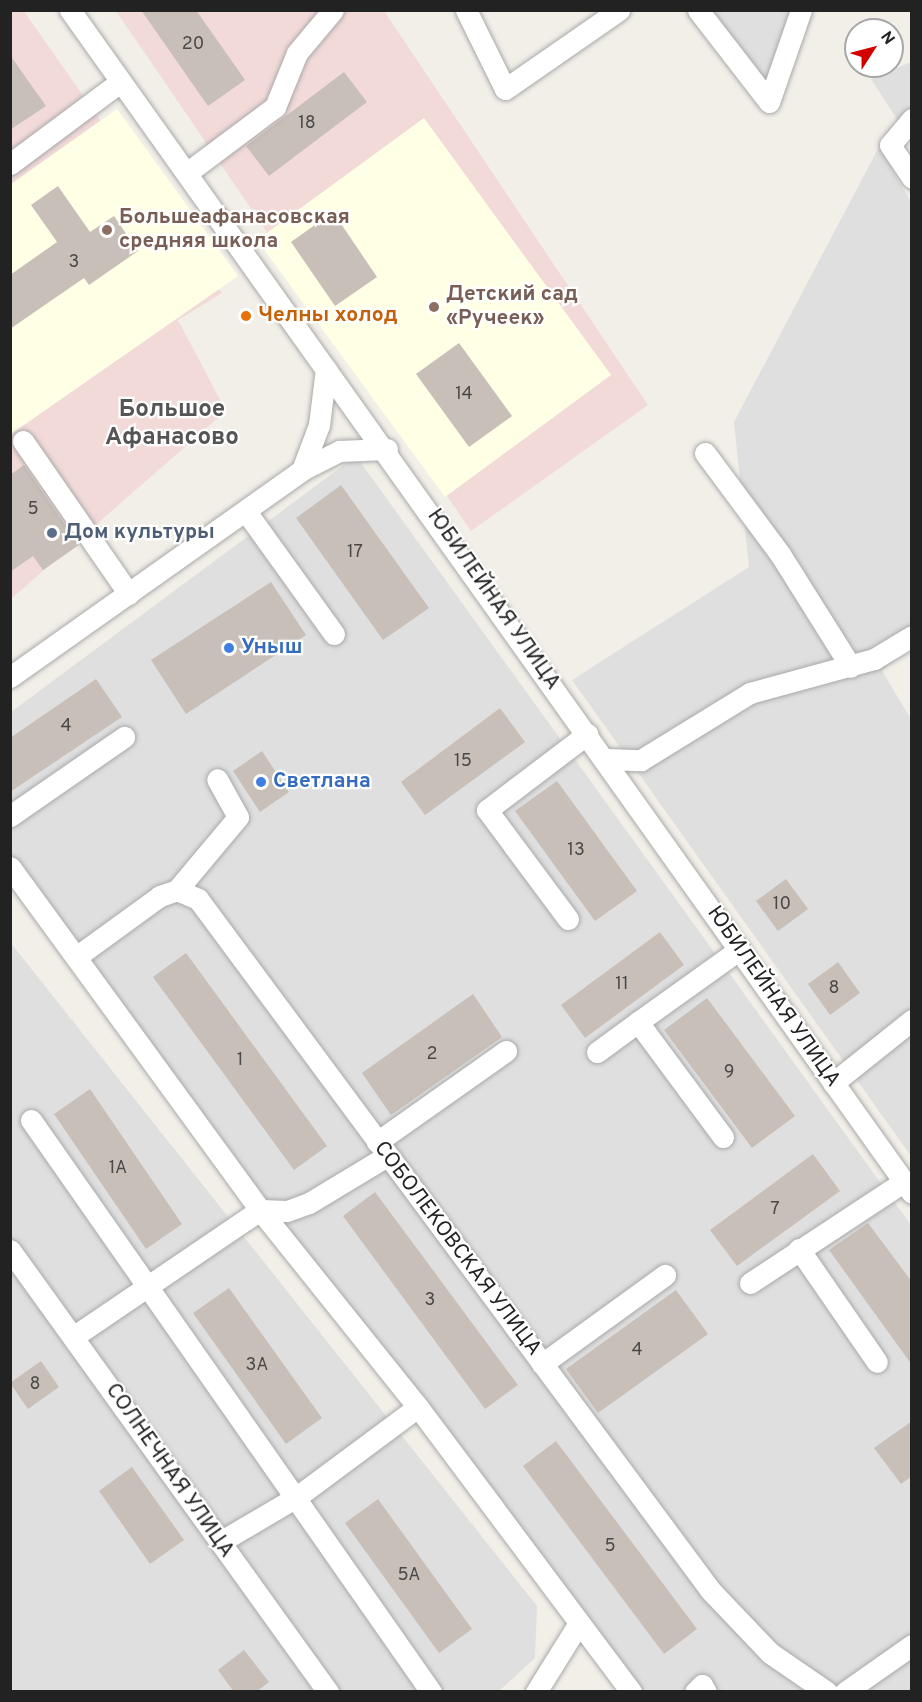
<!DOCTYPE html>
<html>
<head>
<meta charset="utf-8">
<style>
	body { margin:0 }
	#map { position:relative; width:922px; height:1702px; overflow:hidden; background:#f2efe9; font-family:Overpass,sans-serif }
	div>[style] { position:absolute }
	.residential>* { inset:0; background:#e0dfdf }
	.commercial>* { inset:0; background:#f2dad9 }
	.education>* { inset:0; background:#ffffe5 }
	.building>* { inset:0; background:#c7bfb8 }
	.roads { filter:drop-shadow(0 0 2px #a9a9a9) drop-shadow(0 0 2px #a9a9a9) }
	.minor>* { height:21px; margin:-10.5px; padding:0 10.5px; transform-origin:10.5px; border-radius:10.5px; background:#fff }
	.dots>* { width:16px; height:16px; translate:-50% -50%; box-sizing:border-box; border:3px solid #fff; border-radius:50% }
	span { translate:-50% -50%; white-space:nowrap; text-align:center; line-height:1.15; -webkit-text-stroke:4.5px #fff; paint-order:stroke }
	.number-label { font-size:18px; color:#4b4948 }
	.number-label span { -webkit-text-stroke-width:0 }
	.education-label { font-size:21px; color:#785e54; font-weight:700 }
	.left { translate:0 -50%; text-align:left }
	.food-label { font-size:21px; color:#c56008; font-weight:700 }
	.service-label { font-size:21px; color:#4e5e75; font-weight:700 }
	.street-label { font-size:21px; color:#222 }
	.shop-label { font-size:21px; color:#366cbe; font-weight:700 }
	.quarter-label { font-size:24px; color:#555; font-weight:700 }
	.frame { position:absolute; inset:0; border:12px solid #222; pointer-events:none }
	.north { position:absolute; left:844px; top:18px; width:60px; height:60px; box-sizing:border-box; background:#fff; border:2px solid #a7a7a7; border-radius:50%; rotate:54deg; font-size:16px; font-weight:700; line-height:24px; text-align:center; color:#222 }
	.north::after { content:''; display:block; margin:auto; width:21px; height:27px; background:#d40000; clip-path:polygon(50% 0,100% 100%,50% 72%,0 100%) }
</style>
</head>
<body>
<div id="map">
	<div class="residential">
		<div style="clip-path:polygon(693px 11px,801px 11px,760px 89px)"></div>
		<div style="clip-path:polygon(911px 62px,911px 141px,871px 79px)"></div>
		<div style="clip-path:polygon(879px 147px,912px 204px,911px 646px,882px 671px,911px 719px,911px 1156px,572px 680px,749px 567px,734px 422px)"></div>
		<div style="clip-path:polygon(356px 456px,911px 1225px,911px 1691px,630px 1691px,11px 865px,11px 712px)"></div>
		<div style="clip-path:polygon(10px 942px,537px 1606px,535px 1658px,499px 1691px,11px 1691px)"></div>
	</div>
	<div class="commercial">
		<div style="clip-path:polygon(23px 10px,222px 293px,178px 320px,226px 411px,11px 599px,10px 11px)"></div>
		<div style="clip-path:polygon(116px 11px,384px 11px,648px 405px,471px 531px)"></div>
	</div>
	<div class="education">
		<div style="clip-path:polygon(117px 109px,238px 276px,11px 434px,11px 184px)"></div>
		<div style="clip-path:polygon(424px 118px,611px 375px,445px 497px,257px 240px)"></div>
	</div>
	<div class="building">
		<div style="clip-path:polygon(141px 10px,196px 10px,245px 80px,208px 106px)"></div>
		<div style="clip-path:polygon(10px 55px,46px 106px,10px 130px)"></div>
		<div style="clip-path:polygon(344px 72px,367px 102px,269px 176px,246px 146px)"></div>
		<div style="clip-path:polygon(58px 186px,90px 232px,114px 216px,138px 251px,89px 285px,84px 278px,10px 329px,10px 275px,57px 242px,31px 205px)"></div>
		<div style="clip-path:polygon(333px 212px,377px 277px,335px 306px,291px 242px)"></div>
		<div style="clip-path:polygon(459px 343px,512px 416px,469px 447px,416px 374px)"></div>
		<div style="clip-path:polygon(24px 465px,79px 545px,43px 570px,33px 556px,10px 572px,10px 475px)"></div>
		<div style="clip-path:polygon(341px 485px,429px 608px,383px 640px,296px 518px)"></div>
		<div style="clip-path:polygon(271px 582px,306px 635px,186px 714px,151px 660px)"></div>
		<div style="clip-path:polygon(96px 679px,122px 717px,10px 792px,10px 738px)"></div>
		<div style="clip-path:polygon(500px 708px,525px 742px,425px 815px,401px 782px)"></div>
		<div style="clip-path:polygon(262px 751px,289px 792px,260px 812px,233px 771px)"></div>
		<div style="clip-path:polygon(557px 781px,637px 891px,595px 921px,515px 811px)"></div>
		<div style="clip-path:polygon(786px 879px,808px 909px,778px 931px,756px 901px)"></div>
		<div style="clip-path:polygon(660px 932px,684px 965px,585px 1038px,561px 1005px)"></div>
		<div style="clip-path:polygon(186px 953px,327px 1146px,294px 1170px,153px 977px)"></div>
		<div style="clip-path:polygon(838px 962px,860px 993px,830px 1015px,808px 984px)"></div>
		<div style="clip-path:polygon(473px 994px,502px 1037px,391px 1115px,362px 1073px)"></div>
		<div style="clip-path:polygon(707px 998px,795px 1116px,752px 1148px,664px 1030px)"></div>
		<div style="clip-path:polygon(90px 1089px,182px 1224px,146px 1249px,54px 1114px)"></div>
		<div style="clip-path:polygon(813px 1154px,840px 1191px,737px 1266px,710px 1230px)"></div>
		<div style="clip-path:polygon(375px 1192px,518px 1385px,485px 1409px,343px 1216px)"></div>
		<div style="clip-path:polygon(868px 1223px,912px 1282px,912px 1365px,829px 1250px)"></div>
		<div style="clip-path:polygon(229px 1288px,322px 1418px,286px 1444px,193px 1313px)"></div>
		<div style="clip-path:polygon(676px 1290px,708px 1334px,598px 1413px,566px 1369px)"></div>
		<div style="clip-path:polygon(41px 1361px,59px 1387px,28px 1409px,10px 1383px)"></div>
		<div style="clip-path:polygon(912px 1421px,912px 1476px,901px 1484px,874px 1448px)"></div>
		<div style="clip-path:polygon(556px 1441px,697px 1629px,664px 1654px,523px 1466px)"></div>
		<div style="clip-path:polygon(132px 1467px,184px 1540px,150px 1564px,99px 1491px)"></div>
		<div style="clip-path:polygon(378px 1499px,472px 1629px,439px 1653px,345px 1523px)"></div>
		<div style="clip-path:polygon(244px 1650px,269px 1682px,256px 1692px,234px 1692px,218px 1670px)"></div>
	</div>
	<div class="roads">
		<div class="minor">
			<div style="left:70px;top:10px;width:1452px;rotate:54.56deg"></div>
			<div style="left:466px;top:10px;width:88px;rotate:63.7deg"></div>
			<div style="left:505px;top:89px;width:139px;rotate:-34.7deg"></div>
			<div style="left:698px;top:10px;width:116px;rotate:52.3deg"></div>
			<div style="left:769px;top:102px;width:97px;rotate:-70.8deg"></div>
			<div style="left:912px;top:119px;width:34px;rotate:130deg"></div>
			<div style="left:890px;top:145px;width:40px;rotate:56deg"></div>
			<div style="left:10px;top:164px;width:137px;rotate:-36.7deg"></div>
			<div style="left:188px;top:172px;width:109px;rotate:-36.8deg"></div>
			<div style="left:275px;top:107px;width:58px;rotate:-67.8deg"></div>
			<div style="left:297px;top:53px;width:56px;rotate:-50.1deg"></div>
			<div style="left:23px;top:441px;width:186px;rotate:55.3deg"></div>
			<div style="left:705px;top:453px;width:126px;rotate:53.4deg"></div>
			<div style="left:780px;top:554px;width:133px;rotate:57.9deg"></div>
			<div style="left:302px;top:470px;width:42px;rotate:-27.2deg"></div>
			<div style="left:339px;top:451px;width:48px;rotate:-2.4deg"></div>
			<div style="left:247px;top:513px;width:149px;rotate:54.3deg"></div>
			<div style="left:10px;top:677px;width:358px;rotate:-35.3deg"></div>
			<div style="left:302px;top:470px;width:48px;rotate:-69.3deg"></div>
			<div style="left:319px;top:425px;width:56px;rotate:-82.9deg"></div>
			<div style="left:605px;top:759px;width:36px;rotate:2deg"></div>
			<div style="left:641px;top:760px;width:128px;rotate:-31.6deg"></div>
			<div style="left:750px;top:693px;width:129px;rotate:-15.3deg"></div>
			<div style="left:874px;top:659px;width:44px;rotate:-31.2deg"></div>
			<div style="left:10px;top:816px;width:139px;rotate:-34.7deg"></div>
			<div style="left:10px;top:867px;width:424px;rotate:53.9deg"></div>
			<div style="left:260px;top:1210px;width:253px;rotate:51.3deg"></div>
			<div style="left:418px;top:1407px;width:356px;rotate:53.2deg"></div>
			<div style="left:177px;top:890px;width:95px;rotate:-50.1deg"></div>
			<div style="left:238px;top:817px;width:43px;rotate:-118.9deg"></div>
			<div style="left:568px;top:919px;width:136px;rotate:-126.6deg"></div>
			<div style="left:487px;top:810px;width:126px;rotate:-37.2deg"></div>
			<div style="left:76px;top:957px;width:104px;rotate:-36deg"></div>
			<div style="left:160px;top:896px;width:18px;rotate:-19deg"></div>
			<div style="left:177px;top:890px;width:23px;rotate:23deg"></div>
			<div style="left:198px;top:899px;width:861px;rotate:53.45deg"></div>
			<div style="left:711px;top:1591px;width:86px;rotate:46.4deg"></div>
			<div style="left:770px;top:1653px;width:69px;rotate:34.4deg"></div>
			<div style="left:597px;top:1052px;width:51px;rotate:-36.2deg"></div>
			<div style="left:833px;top:1083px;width:101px;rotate:-38.6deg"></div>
			<div style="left:31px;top:1120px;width:698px;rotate:55.03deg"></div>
			<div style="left:723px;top:1137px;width:143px;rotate:-126.5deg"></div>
			<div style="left:638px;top:1022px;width:125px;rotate:-35.6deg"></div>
			<div style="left:377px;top:1142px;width:158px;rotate:-35.2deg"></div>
			<div style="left:799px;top:1249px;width:137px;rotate:55.4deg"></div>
			<div style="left:10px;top:1250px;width:545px;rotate:54.27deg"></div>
			<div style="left:750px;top:1283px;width:183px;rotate:-33.4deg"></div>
			<div style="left:73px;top:1337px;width:226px;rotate:-34.2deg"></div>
			<div style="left:260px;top:1210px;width:27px;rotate:2deg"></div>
			<div style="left:287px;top:1211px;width:23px;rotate:-20deg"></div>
			<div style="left:309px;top:1203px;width:91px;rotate:-31.1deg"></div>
			<div style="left:542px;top:1364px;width:152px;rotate:-35.9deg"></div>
			<div style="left:220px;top:1542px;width:91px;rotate:-30.5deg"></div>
			<div style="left:298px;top:1496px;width:149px;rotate:-36.6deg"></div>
			<div style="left:536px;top:1692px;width:81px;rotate:-58.1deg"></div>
			<div style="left:695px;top:1692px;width:10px;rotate:-45deg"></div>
			<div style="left:702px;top:1685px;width:8px;rotate:60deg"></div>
			<div style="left:845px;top:1692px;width:82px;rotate:-35deg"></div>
		</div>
	</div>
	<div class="dots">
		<div style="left:107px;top:230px;background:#8d6e63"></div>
		<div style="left:434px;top:307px;background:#8d6e63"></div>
		<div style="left:246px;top:316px;background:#e8710a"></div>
		<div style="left:52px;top:533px;background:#5c6f8a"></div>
		<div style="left:229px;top:648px;background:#3f7fe0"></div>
		<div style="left:261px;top:782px;background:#3f7fe0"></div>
	</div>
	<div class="number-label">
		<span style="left:193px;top:45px">20</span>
		<span style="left:307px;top:124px">18</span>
		<span style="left:74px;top:263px">3</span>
		<span style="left:464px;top:395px">14</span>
		<span style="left:33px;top:510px">5</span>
		<span style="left:355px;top:553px">17</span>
		<span style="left:66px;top:727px">4</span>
		<span style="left:463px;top:762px">15</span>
		<span style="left:576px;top:851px">13</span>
		<span style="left:782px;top:905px">10</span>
		<span style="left:622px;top:985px">11</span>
		<span style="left:834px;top:989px">8</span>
		<span style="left:432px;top:1055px">2</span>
		<span style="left:240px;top:1061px">1</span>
		<span style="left:729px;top:1073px">9</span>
		<span style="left:118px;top:1169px">1А</span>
		<span style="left:775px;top:1210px">7</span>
		<span style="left:430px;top:1301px">3</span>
		<span style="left:637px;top:1351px">4</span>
		<span style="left:257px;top:1366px">3А</span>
		<span style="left:35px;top:1385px">8</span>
		<span style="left:610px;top:1547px">5</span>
		<span style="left:409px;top:1576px">5А</span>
	</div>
	<div class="education-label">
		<span class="left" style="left:119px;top:230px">Большеафанасовская<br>средняя школа</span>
		<span class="left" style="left:446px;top:307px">Детский сад<br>«Ручеек»</span>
	</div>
	<div class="food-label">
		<span class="left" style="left:258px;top:316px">Челны холод</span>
	</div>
	<div class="service-label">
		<span class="left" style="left:64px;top:533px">Дом культуры</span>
	</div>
	<div class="street-label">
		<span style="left:493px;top:600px;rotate:55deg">ЮБИЛЕЙНАЯ УЛИЦА</span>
		<span style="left:773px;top:997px;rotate:55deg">ЮБИЛЕЙНАЯ УЛИЦА</span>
		<span style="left:457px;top:1249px;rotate:53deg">СОБОЛЕКОВСКАЯ УЛИЦА</span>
		<span style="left:169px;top:1471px;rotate:55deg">СОЛНЕЧНАЯ УЛИЦА</span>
	</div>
	<div class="shop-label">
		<span class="left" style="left:241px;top:648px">Уныш</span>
		<span class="left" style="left:273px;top:782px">Светлана</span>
	</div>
	<div class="quarter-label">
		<span style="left:172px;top:425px">Большое<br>Афанасово</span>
	</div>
	<div class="frame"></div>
	<div class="north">N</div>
</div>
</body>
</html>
